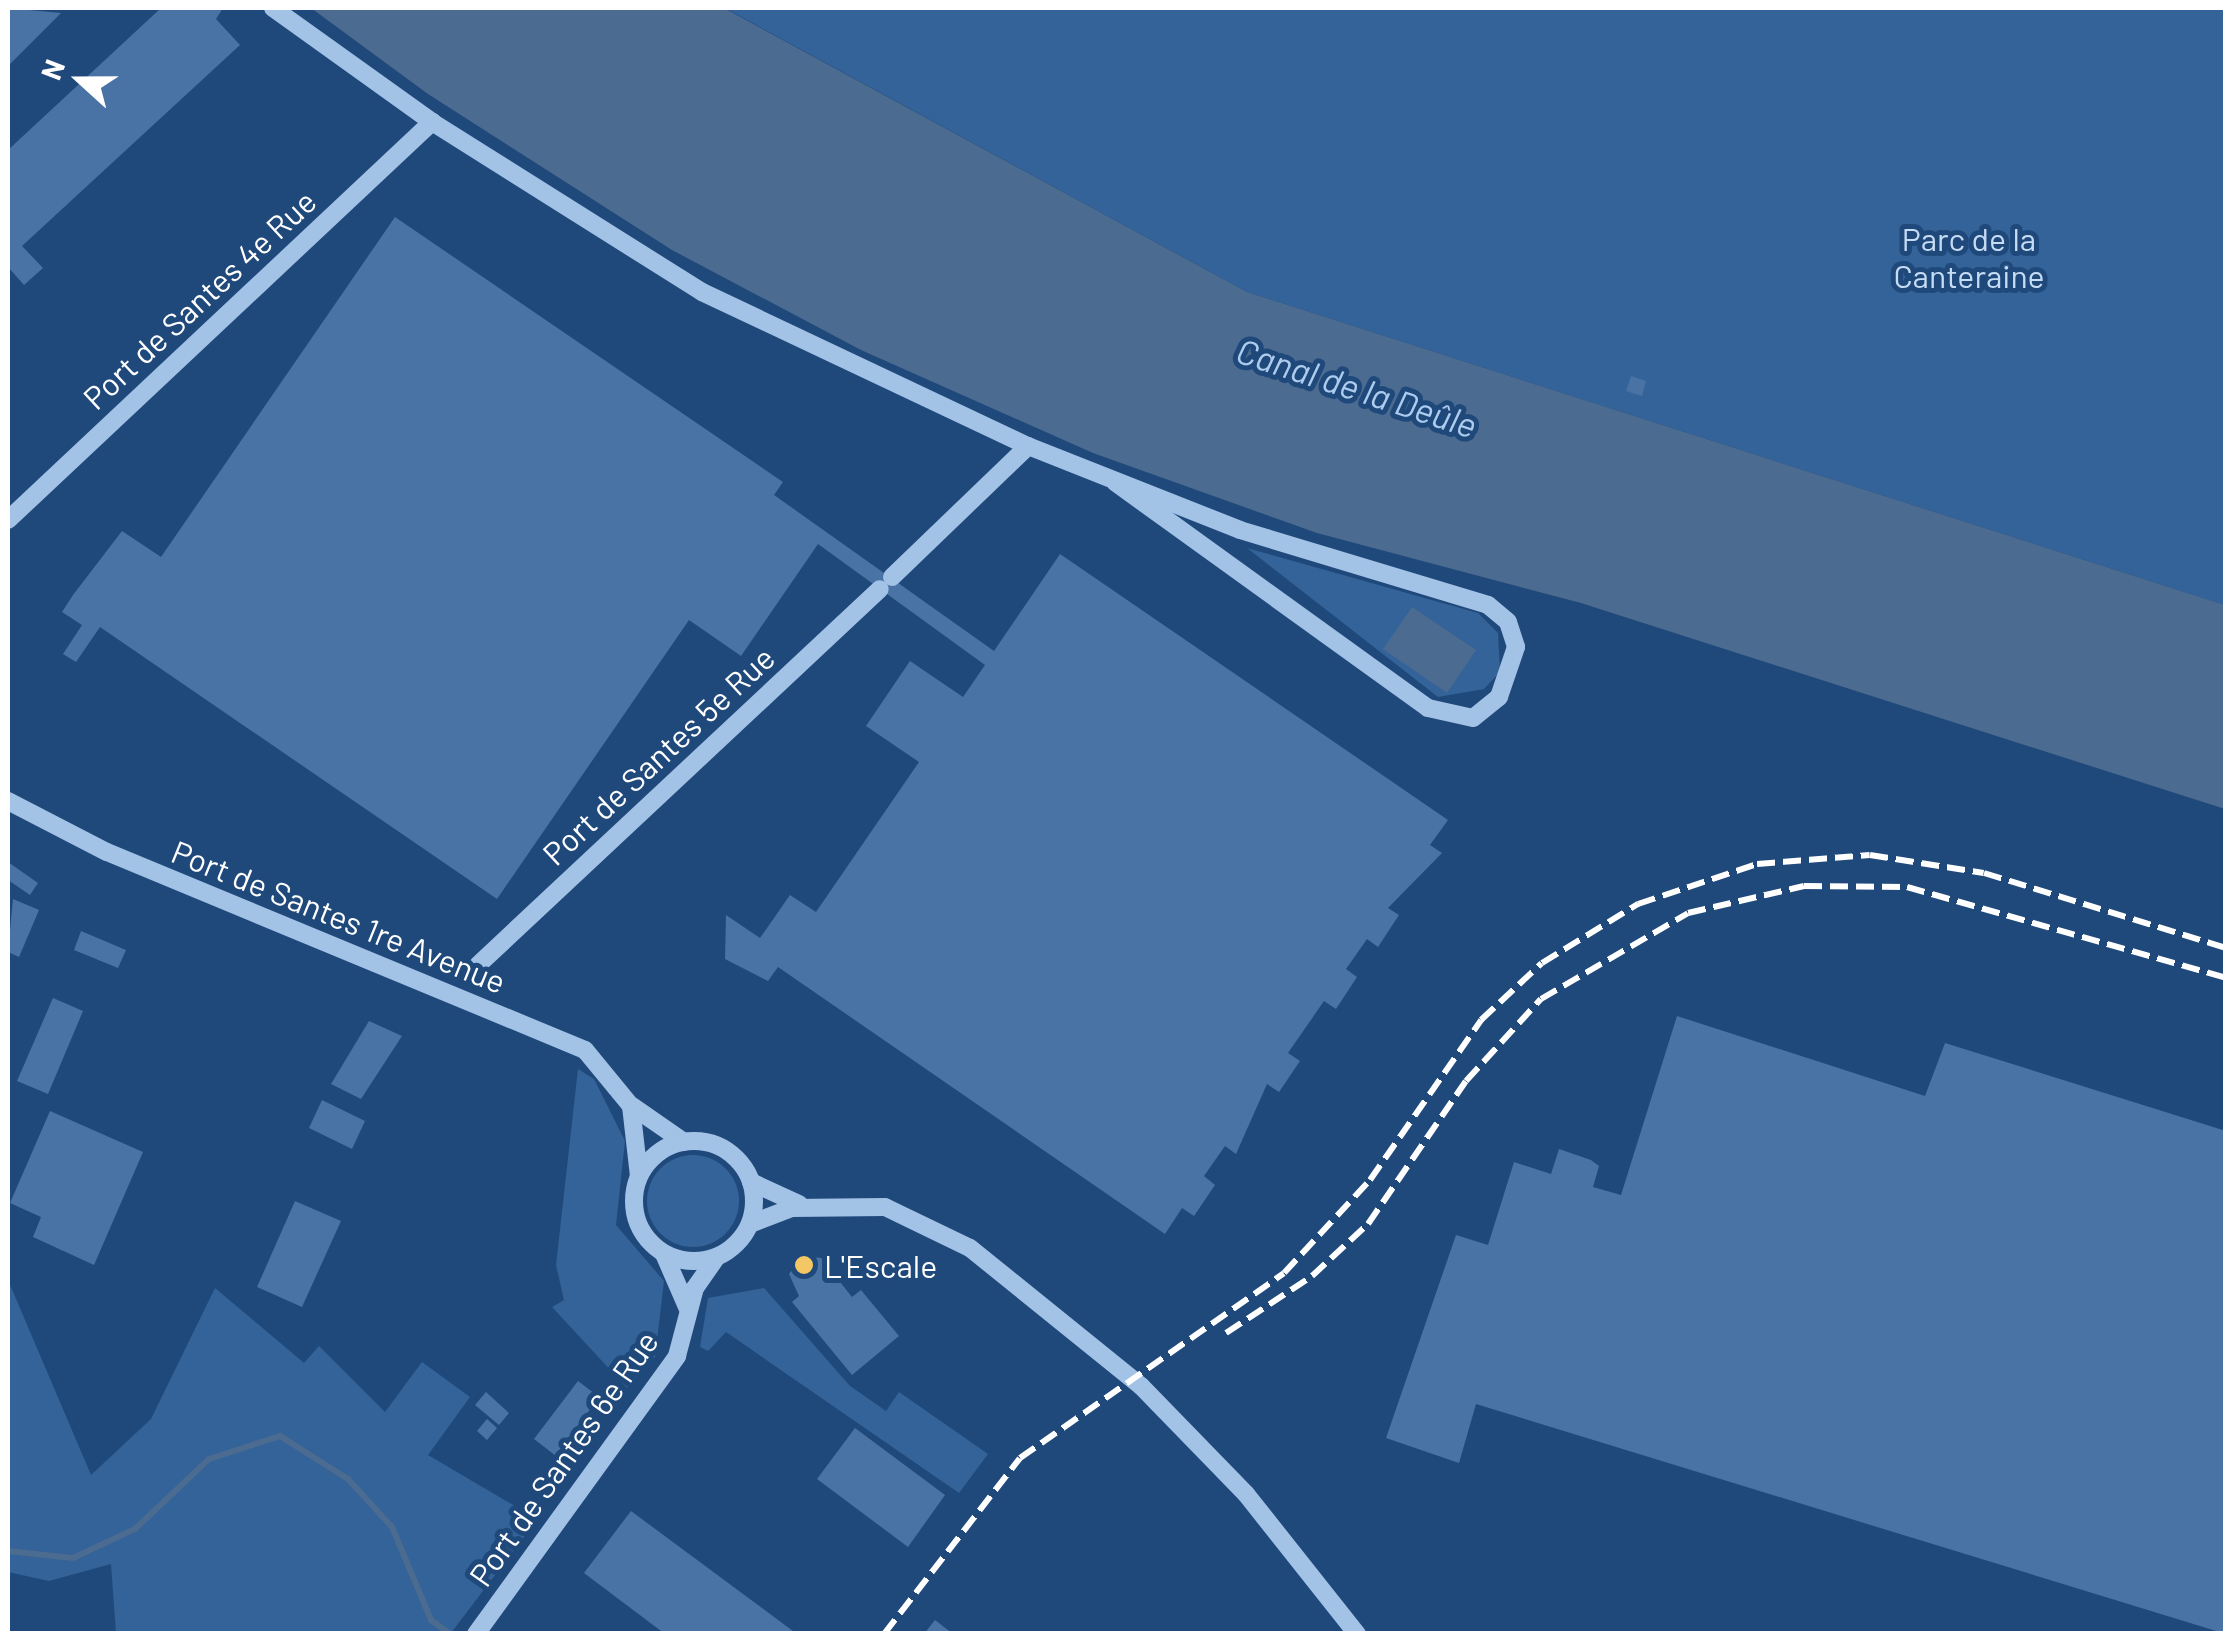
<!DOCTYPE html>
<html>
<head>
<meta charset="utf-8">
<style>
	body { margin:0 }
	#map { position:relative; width:2233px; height:1641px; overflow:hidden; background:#20497b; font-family:Barlow,sans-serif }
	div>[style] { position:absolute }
	.green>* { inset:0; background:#336399 }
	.round { border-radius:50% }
	.water>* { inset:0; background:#4c6b90 }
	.stream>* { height:6px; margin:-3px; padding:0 3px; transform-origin:3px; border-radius:3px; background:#4c6b90 }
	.building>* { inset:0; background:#4973a4 }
	.minor>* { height:18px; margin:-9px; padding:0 9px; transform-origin:9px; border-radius:9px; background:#a2c2e6 }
	.minor>.ring { margin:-9px; padding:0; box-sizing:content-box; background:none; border:18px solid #a2c2e6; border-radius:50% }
	.rail>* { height:6px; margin-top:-3px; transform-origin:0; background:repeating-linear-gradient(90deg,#fff 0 18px,transparent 0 26px) }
	.dots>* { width:28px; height:28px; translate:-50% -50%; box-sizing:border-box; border:5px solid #20497b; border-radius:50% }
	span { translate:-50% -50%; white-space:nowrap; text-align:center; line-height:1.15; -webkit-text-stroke:10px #20497b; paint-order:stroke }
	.park-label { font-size:32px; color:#c6dcf5 }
	.street-label { font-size:32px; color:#fff }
	.poi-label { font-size:32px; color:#fff }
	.left { translate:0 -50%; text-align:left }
	.water-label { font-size:35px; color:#adccee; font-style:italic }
	.frame { position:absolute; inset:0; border:10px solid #fff; pointer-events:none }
	.north { position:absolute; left:30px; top:30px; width:100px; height:100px; -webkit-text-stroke:8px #20497b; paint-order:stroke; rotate:291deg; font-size:28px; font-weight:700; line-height:40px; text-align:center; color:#fff }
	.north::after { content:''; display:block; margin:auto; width:35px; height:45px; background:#fff; clip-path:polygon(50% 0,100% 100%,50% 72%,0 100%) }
</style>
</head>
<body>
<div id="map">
	<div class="green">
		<div style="clip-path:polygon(725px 8px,2225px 8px,2225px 605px,1247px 292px)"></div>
		<div style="clip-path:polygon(1247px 548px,1478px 613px,1498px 633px,1500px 672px,1484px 689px,1438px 697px)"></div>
		<div style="clip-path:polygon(578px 1069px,594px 1079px,625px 1141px,616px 1225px,664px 1281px,655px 1357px,627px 1388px,552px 1307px,564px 1300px,556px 1265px)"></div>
		<div class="round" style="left:647px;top:1155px;width:92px;height:92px"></div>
		<div style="clip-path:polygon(8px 1280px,91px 1475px,151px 1419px,215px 1288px,304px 1363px,319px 1346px,385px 1412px,422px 1362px,470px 1397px,428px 1455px,530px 1515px,527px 1533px,451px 1633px,116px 1633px,111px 1564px,49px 1581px,8px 1572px)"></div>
		<div style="clip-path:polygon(764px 1288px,850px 1386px,886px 1411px,899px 1392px,988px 1454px,959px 1493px,726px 1332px,708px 1351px,700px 1347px,708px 1298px)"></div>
	</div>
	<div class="water">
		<div style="clip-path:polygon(311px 8px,724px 8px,1247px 292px,2225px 605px,2225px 809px,1581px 603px,1317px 533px,1093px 453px,861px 350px,672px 250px,428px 94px)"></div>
		<div style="clip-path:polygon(1412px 607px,1476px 650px,1447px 693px,1383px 649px)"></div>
	</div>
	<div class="stream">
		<div style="left:8px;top:1551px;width:65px;rotate:6.1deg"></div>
		<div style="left:73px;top:1558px;width:68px;rotate:-25.1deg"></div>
		<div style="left:135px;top:1529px;width:102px;rotate:-43.4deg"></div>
		<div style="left:209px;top:1459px;width:75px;rotate:-17.9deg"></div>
		<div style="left:280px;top:1436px;width:80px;rotate:32.3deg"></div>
		<div style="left:348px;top:1479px;width:65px;rotate:47.5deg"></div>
		<div style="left:392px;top:1527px;width:101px;rotate:67.2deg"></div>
		<div style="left:431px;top:1620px;width:24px;rotate:36deg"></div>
	</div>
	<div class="building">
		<div style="clip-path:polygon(8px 8px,61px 13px,8px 66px)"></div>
		<div style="clip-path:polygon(161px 8px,223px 8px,216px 19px,240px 45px,22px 246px,43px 268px,24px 285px,8px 267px,8px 150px)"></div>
		<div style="clip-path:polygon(395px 217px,783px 482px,774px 495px,994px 651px,1060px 554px,1448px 820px,1430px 845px,1442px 853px,1388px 908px,1399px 915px,1378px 947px,1367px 939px,1346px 969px,1357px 977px,1336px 1009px,1324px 1001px,1288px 1053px,1300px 1061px,1279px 1092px,1267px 1084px,1236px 1154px,1225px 1146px,1204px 1176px,1215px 1185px,1194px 1216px,1182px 1208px,1165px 1234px,778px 967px,768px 981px,725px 959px,726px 915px,760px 938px,790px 895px,816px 912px,919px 762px,866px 726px,910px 661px,963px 697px,985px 665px,818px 544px,741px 656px,689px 620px,497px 899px,100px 627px,76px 662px,63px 654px,82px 625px,62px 612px,73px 595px,122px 531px,161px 557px)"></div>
		<div style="clip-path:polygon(1631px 376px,1646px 381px,1642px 396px,1626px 391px)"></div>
		<div style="clip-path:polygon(8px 862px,38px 883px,30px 895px,8px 880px)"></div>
		<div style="clip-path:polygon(13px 899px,39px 910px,19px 957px,8px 952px)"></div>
		<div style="clip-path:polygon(81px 931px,126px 950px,118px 968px,74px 950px)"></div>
		<div style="clip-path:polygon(53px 998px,83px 1011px,48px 1094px,17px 1081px)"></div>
		<div style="clip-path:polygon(1677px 1016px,1925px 1096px,1945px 1043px,2226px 1131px,2226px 1634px,1476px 1404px,1459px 1463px,1386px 1438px,1456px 1235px,1488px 1245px,1514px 1162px,1551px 1174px,1559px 1149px,1591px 1160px,1599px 1166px,1593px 1187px,1621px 1195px)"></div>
		<div style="clip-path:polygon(369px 1021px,402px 1036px,361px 1099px,331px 1084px)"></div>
		<div style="clip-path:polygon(322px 1100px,365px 1121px,352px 1149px,309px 1128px)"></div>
		<div style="clip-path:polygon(50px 1111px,143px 1152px,94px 1265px,33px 1237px,41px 1217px,10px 1203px)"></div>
		<div style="clip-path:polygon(295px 1201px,341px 1221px,302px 1307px,257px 1287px)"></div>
		<div style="clip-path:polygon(803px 1256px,821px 1258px,852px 1297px,861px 1290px,899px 1336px,852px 1375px,792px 1302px,799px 1296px,789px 1274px)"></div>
		<div style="clip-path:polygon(578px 1381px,599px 1397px,556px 1456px,534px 1439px)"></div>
		<div style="clip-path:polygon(486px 1392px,509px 1413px,499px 1425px,475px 1405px)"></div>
		<div style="clip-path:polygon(487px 1419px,497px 1428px,487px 1440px,477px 1431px)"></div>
		<div style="clip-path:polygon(855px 1428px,945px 1495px,908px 1547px,817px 1479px)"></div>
		<div style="clip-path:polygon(559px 1465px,570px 1473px,563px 1482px,552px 1474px)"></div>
		<div style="clip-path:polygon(631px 1511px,797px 1634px,665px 1634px,584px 1573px)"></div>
		<div style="clip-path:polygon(935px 1620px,953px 1634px,924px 1634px)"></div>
	</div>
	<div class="minor">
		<div style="left:273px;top:8px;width:196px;rotate:35.6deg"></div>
		<div style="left:432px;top:122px;width:319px;rotate:32.2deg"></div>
		<div style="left:702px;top:292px;width:361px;rotate:25.3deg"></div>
		<div style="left:8px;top:520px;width:582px;rotate:-43.19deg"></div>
		<div style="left:892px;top:577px;width:189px;rotate:-43.9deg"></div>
		<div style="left:1028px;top:446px;width:228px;rotate:21.6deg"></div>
		<div style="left:1240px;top:530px;width:259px;rotate:16.8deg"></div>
		<div style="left:1488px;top:605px;width:26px;rotate:40deg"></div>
		<div style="left:1508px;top:622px;width:26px;rotate:72deg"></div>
		<div style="left:1516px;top:647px;width:53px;rotate:108.8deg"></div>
		<div style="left:1499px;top:697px;width:33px;rotate:141deg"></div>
		<div style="left:1473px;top:718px;width:46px;rotate:-167.5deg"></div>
		<div style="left:1428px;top:708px;width:385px;rotate:-144.2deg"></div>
		<div style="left:8px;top:801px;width:111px;rotate:27.3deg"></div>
		<div style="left:107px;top:852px;width:517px;rotate:22.5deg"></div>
		<div style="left:585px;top:1050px;width:72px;rotate:50.6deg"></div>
		<div style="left:631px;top:1106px;width:70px;rotate:83.5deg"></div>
		<div style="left:478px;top:965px;width:550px;rotate:-43.09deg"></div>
		<div style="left:632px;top:1106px;width:63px;rotate:34.7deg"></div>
		<div class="ring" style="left:634px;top:1141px;width:102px;height:102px"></div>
		<div style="left:751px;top:1182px;width:53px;rotate:24.6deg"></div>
		<div style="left:750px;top:1224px;width:45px;rotate:-20.9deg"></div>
		<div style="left:792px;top:1208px;width:93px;rotate:-0.6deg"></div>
		<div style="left:885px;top:1207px;width:94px;rotate:25.8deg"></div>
		<div style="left:970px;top:1248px;width:220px;rotate:38.9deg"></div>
		<div style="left:1141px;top:1386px;width:151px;rotate:45.8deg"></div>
		<div style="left:1246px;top:1494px;width:179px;rotate:51.6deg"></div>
		<div style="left:664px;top:1254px;width:58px;rotate:66.5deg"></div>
		<div style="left:476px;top:1634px;width:343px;rotate:-54.1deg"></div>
		<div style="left:677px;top:1356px;width:70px;rotate:-75.2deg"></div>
		<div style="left:695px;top:1288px;width:38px;rotate:-55deg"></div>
	</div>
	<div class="rail">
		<div style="left:1226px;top:1333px;width:103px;rotate:-33.5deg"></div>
		<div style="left:1312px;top:1276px;width:76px;rotate:-42.9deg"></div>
		<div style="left:1368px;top:1224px;width:173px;rotate:-55.6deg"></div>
		<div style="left:1466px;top:1081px;width:111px;rotate:-47.6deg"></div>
		<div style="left:1541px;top:999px;width:170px;rotate:-30.3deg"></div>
		<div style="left:1688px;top:913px;width:119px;rotate:-13.1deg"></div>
		<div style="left:1804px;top:886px;width:103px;rotate:0.6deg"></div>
		<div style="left:1907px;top:887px;width:332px;rotate:15.9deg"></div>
		<div style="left:884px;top:1634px;width:222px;rotate:-52.3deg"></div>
		<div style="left:1020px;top:1458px;width:322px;rotate:-35deg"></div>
		<div style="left:1284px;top:1273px;width:127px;rotate:-47.2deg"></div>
		<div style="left:1370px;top:1180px;width:195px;rotate:-55.2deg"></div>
		<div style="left:1481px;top:1020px;width:83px;rotate:-43.1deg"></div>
		<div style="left:1542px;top:963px;width:113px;rotate:-31.6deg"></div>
		<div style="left:1638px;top:904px;width:126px;rotate:-18.6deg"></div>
		<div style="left:1757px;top:864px;width:113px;rotate:-4.6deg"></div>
		<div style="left:1870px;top:855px;width:115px;rotate:9deg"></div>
		<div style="left:1984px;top:873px;width:253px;rotate:17.2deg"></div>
	</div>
	<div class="dots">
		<div style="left:804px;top:1265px;background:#f3c763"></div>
	</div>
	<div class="park-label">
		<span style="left:1969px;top:257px">Parc de la<br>Canteraine</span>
	</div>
	<div class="street-label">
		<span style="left:199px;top:299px;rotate:-43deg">Port de Santes 4e Rue</span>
		<span style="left:658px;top:755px;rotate:-43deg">Port de Santes 5e Rue</span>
		<span style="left:339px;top:916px;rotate:22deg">Port de Santes 1re Avenue</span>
		<span style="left:563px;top:1458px;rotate:-55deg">Port de Santes 6e Rue</span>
	</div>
	<div class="poi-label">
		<span class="left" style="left:824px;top:1265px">L'Escale</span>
	</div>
	<div class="water-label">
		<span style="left:1357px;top:387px;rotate:18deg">Canal de la Deûle</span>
	</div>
	<div class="frame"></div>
	<div class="north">N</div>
</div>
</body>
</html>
